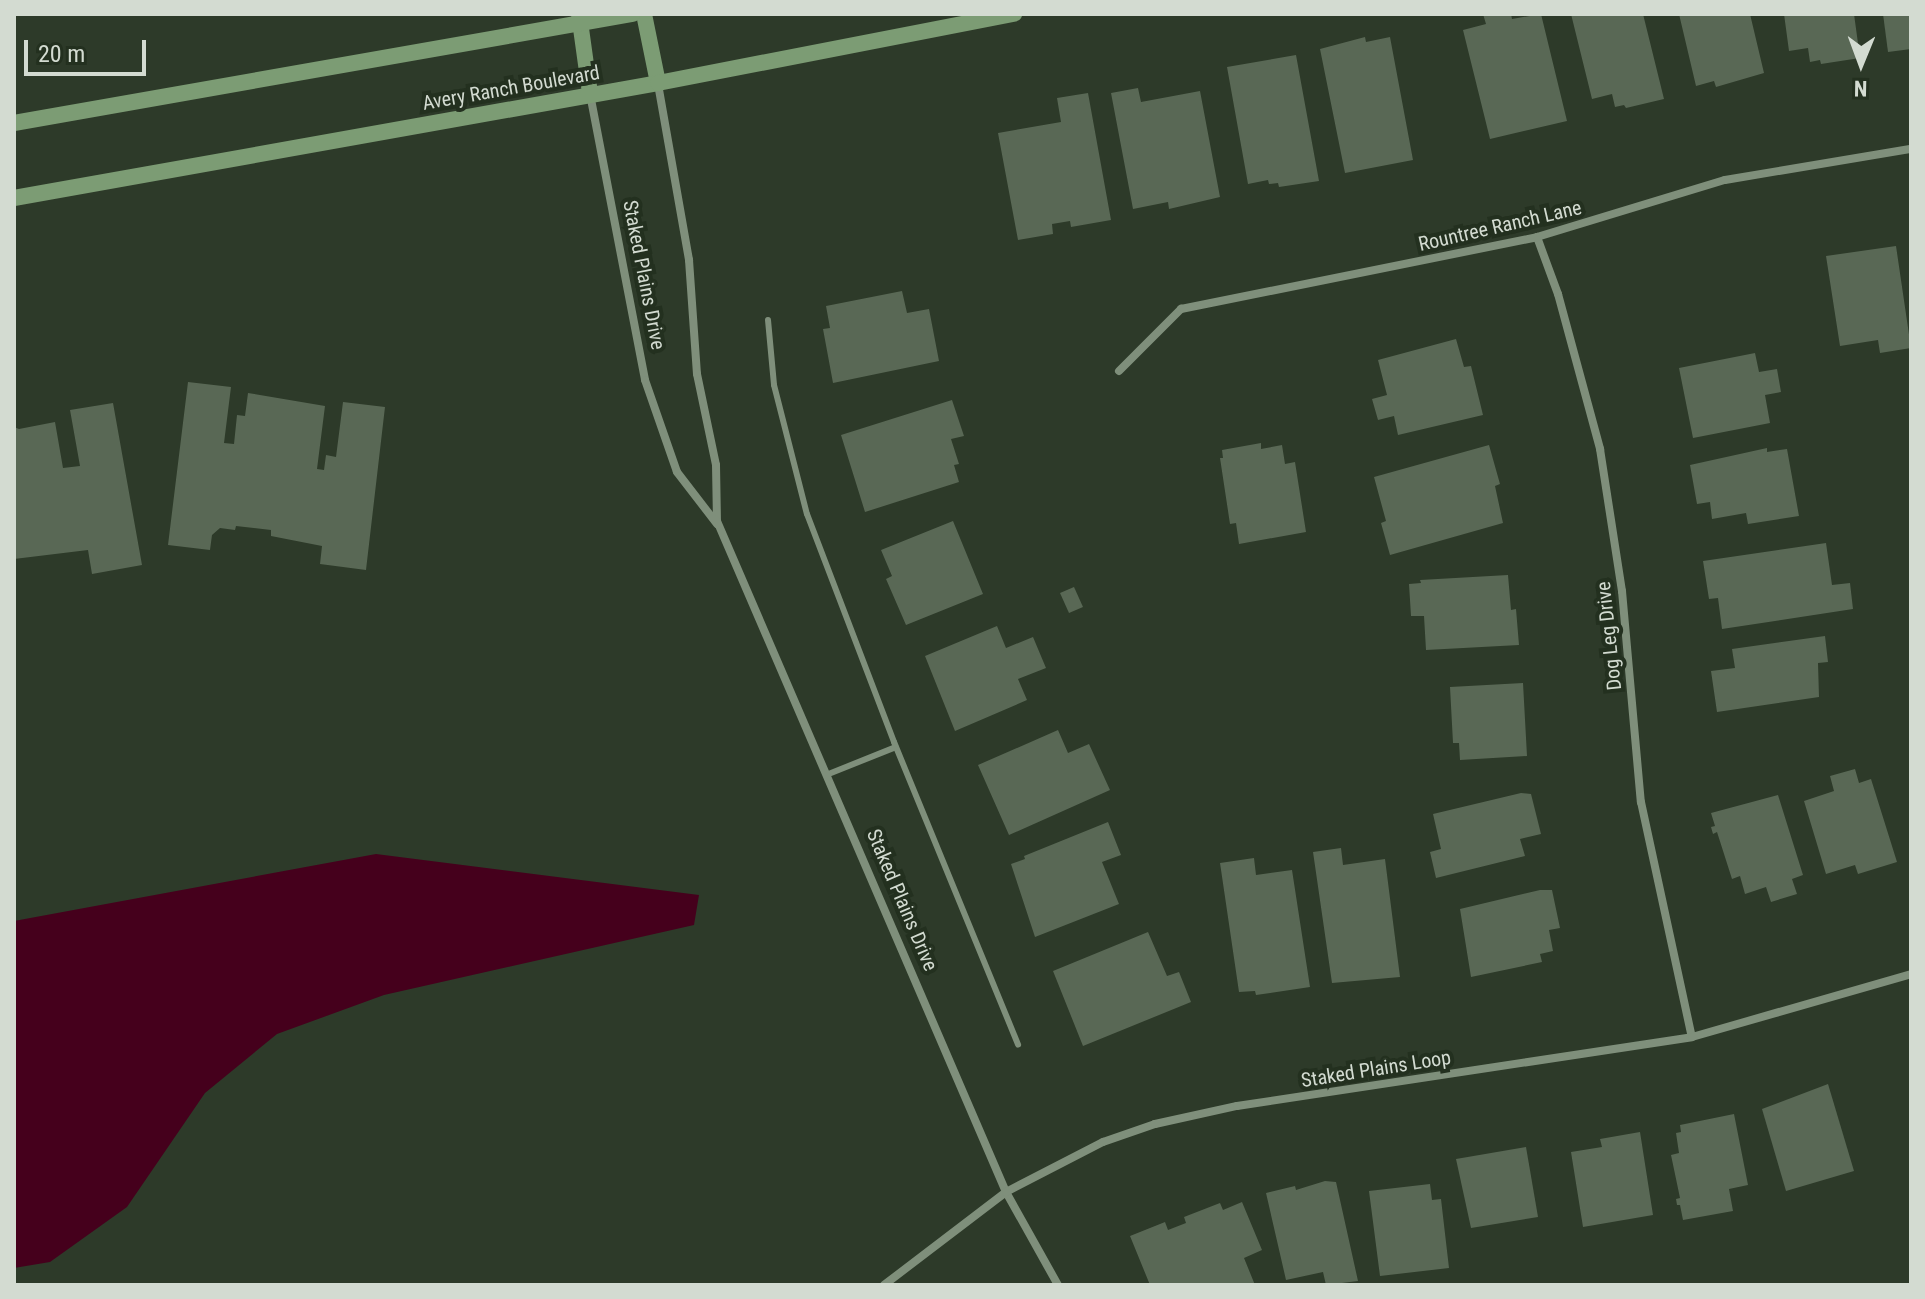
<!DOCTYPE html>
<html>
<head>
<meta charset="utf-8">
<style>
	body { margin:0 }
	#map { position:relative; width:1925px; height:1299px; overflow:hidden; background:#2d3a29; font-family:"Roboto Condensed",sans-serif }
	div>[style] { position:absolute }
	.water>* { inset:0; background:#45001c }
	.building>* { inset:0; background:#596855 }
	.lane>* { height:6px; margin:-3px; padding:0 3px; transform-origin:3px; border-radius:3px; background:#7f8f7b }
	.street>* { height:8px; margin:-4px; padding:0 4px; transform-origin:4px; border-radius:4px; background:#7f8f7b }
	.secondary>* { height:16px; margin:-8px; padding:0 8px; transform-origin:8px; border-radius:8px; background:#7c9c74 }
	span { translate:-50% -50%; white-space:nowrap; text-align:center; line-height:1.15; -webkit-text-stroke:8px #23301f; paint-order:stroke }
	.street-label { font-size:20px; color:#d3dbd1 }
	.frame { position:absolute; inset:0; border:16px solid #d3dbd1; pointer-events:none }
	.north { position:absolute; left:1821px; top:24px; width:80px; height:80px; -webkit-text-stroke:6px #23301f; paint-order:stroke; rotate:181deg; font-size:22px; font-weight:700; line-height:32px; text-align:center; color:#d3dbd1 }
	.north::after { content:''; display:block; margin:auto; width:28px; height:36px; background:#d3dbd1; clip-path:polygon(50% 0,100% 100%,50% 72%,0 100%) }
	.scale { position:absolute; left:24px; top:40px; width:122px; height:36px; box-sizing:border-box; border:4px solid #d3dbd1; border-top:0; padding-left:10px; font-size:24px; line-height:28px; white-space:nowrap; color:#d3dbd1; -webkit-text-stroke:6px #23301f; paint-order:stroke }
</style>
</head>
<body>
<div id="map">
	<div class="water">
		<div style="clip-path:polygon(376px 854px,699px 895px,694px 925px,384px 995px,277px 1034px,205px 1093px,127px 1207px,50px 1262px,14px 1268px,14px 921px)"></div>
	</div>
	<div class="building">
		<div style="clip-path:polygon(1483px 14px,1511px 14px,1512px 19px,1541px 14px,1567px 121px,1490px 139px,1463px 30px,1486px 24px)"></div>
		<div style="clip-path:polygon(1571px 14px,1643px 14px,1664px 99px,1626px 108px,1624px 105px,1615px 107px,1612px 94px,1592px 99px)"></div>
		<div style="clip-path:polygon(1679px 14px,1750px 14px,1764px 73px,1716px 87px,1714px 81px,1696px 86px)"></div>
		<div style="clip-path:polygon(1784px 14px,1854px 14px,1860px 58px,1821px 64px,1820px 60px,1810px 62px,1808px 48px,1789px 51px)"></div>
		<div style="clip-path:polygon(1883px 14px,1911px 14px,1911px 49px,1888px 52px)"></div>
		<div style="clip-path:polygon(1365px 37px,1366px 42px,1390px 37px,1413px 160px,1345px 173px,1320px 49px)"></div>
		<div style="clip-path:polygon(1296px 55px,1319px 181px,1279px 187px,1278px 183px,1269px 184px,1268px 180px,1248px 184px,1227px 67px)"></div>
		<div style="clip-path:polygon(1138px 88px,1141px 102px,1200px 91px,1220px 197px,1169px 209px,1168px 202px,1133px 209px,1111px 93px)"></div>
		<div style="clip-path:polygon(1088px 93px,1111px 220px,1071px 227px,1070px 221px,1052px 224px,1053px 234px,1018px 240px,998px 133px,1061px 122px,1057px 98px)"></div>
		<div style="clip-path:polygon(1896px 246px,1911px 348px,1880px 353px,1878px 340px,1840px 346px,1826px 256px)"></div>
		<div style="clip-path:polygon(902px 291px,907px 313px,929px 309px,939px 361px,833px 383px,823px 329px,830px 328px,826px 306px)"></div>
		<div style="clip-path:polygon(1456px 339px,1464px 367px,1471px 366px,1483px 415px,1398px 435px,1394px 416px,1378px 420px,1372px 399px,1387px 395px,1378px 360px)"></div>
		<div style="clip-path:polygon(1755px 353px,1759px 372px,1777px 369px,1781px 392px,1765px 395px,1770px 423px,1693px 438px,1679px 368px)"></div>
		<div style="clip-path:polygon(188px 382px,231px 387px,224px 443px,234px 444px,237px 415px,245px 416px,248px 393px,325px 406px,317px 469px,324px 470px,326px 455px,336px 457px,343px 402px,385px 407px,366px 570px,320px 564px,322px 546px,271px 536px,271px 530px,236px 526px,235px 530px,220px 528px,212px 535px,210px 550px,168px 545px)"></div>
		<div style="clip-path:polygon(952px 400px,964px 436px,951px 439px,959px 464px,954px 465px,959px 482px,865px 512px,841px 435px)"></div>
		<div style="clip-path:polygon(113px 403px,142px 565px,92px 574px,88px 550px,14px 559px,14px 427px,19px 429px,55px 422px,63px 468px,80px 466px,70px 410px)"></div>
		<div style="clip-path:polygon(1261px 443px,1261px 449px,1282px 445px,1285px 464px,1295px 462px,1306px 532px,1239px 544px,1236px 523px,1230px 524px,1220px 458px,1223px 458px,1222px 450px)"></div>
		<div style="clip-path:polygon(1489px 445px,1500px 484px,1495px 486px,1503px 523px,1390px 555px,1381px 523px,1386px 521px,1374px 477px)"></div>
		<div style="clip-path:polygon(1767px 448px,1767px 452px,1787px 449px,1799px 516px,1748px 524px,1746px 513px,1712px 519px,1710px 502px,1697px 504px,1690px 465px)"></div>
		<div style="clip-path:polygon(953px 521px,983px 594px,906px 625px,886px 579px,892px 576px,881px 550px)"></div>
		<div style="clip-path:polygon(1826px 543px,1832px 585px,1850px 583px,1853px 609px,1722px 629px,1718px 598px,1709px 599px,1703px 561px)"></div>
		<div style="clip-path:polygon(1508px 575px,1511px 610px,1516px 609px,1519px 645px,1426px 650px,1424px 616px,1411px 616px,1409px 584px,1421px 583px,1420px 580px)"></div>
		<div style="clip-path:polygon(1074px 587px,1083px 607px,1069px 613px,1060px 593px)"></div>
		<div style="clip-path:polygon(997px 626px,1006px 648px,1033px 637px,1046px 668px,1018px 679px,1027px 700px,955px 731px,925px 656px)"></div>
		<div style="clip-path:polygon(1825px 636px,1828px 662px,1818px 663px,1819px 697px,1717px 712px,1711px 671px,1735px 668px,1732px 649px)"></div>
		<div style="clip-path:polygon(1523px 683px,1527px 756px,1460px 760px,1459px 743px,1453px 743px,1450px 687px)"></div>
		<div style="clip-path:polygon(1058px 730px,1068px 753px,1089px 744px,1110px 790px,1009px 835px,978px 765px)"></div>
		<div style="clip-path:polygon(1855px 769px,1859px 783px,1871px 779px,1897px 862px,1858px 874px,1855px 865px,1826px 874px,1804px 801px,1834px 791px,1830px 776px)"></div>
		<div style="clip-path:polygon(1521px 793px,1531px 794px,1541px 834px,1520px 839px,1525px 856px,1436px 878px,1430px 852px,1441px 849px,1433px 814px)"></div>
		<div style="clip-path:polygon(1778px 795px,1803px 875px,1792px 879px,1797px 894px,1771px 902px,1766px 887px,1745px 894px,1740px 876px,1732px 879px,1717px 832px,1713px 834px,1711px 827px,1715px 826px,1711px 813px)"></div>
		<div style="clip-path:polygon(1108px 822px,1121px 855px,1102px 862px,1119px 904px,1035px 937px,1011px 864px,1025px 859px,1024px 856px)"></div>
		<div style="clip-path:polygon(1341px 848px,1343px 865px,1385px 859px,1400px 977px,1332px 983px,1313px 852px)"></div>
		<div style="clip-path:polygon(1254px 858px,1256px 875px,1292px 870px,1310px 987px,1256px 995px,1255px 991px,1239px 992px,1220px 863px)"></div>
		<div style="clip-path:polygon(1540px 890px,1552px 890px,1560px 928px,1549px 930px,1553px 951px,1540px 954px,1542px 962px,1471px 977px,1460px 909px)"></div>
		<div style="clip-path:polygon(1148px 932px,1167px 976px,1179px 972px,1191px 1002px,1083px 1046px,1053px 971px)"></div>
		<div style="clip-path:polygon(1828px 1084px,1854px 1171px,1786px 1191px,1762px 1109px)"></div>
		<div style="clip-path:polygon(1734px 1114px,1748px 1185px,1729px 1189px,1733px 1211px,1683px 1220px,1680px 1205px,1677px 1205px,1676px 1199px,1680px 1198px,1671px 1155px,1679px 1153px,1676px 1133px,1681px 1132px,1680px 1125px)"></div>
		<div style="clip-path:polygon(1640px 1132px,1653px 1215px,1583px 1227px,1571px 1152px,1602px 1147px,1600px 1139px)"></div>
		<div style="clip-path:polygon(1526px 1147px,1538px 1217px,1471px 1228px,1456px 1159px)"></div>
		<div style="clip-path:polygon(1325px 1181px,1336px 1182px,1358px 1281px,1326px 1285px,1323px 1272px,1286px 1280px,1266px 1193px,1295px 1186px,1296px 1190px)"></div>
		<div style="clip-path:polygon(1430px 1184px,1432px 1200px,1441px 1199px,1449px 1268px,1380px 1276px,1369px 1191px)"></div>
		<div style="clip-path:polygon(1242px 1202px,1262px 1250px,1244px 1258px,1255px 1285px,1150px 1285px,1130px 1236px,1165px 1222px,1168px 1230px,1186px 1223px,1184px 1217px,1220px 1203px,1223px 1210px)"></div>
	</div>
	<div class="lane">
		<div style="left:768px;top:320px;width:65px;rotate:84.7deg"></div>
		<div style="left:774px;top:385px;width:133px;rotate:75.7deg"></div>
		<div style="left:807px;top:514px;width:244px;rotate:69.1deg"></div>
		<div style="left:894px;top:742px;width:327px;rotate:67.7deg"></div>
		<div style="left:826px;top:775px;width:75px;rotate:-21.8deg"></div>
	</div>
	<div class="street">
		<div style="left:658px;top:84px;width:179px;rotate:80deg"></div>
		<div style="left:689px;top:260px;width:114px;rotate:86deg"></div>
		<div style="left:697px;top:374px;width:93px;rotate:78.2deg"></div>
		<div style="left:716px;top:465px;width:56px;rotate:89deg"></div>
		<div style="left:717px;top:521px;width:731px;rotate:66.7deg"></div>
		<div style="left:1006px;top:1192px;width:107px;rotate:60.8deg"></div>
		<div style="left:590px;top:94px;width:291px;rotate:79.1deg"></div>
		<div style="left:645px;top:380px;width:97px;rotate:70.8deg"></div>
		<div style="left:677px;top:472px;width:66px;rotate:52.4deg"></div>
		<div style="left:1537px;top:237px;width:61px;rotate:69.8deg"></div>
		<div style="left:1558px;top:294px;width:161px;rotate:74.8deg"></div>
		<div style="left:1600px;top:449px;width:144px;rotate:81.2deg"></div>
		<div style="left:1622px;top:591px;width:212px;rotate:84.9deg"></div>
		<div style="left:1641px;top:802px;width:240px;rotate:77.8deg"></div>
		<div style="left:1119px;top:371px;width:88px;rotate:-45deg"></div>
		<div style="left:1181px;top:309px;width:363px;rotate:-11.4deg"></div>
		<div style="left:1537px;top:237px;width:196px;rotate:-16.9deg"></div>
		<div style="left:1725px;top:180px;width:189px;rotate:-9.5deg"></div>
		<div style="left:884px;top:1285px;width:153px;rotate:-37.3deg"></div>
		<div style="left:1006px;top:1192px;width:109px;rotate:-27.3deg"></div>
		<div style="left:1103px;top:1142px;width:55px;rotate:-19.1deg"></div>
		<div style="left:1155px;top:1124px;width:84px;rotate:-12.4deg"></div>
		<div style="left:1237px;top:1106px;width:460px;rotate:-8.6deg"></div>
		<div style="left:1692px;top:1037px;width:228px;rotate:-16deg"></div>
	</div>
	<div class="secondary">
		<div style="left:579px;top:14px;width:80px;rotate:82.1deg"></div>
		<div style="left:644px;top:14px;width:70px;rotate:78.5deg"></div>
		<div style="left:14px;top:123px;width:628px;rotate:-10deg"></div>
		<div style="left:14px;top:198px;width:654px;rotate:-10.12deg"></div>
		<div style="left:658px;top:83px;width:363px;rotate:-11deg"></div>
	</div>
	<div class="street-label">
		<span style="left:511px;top:88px;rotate:-10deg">Avery Ranch Boulevard</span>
		<span style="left:1500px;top:226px;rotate:-13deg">Rountree Ranch Lane</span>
		<span style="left:644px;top:275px;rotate:79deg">Staked Plains Drive</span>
		<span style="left:1609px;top:636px;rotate:-96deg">Dog Leg Drive</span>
		<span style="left:902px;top:900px;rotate:67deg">Staked Plains Drive</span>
		<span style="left:1376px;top:1069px;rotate:-9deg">Staked Plains Loop</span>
	</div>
	<div class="frame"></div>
	<div class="north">N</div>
	<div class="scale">20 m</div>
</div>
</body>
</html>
